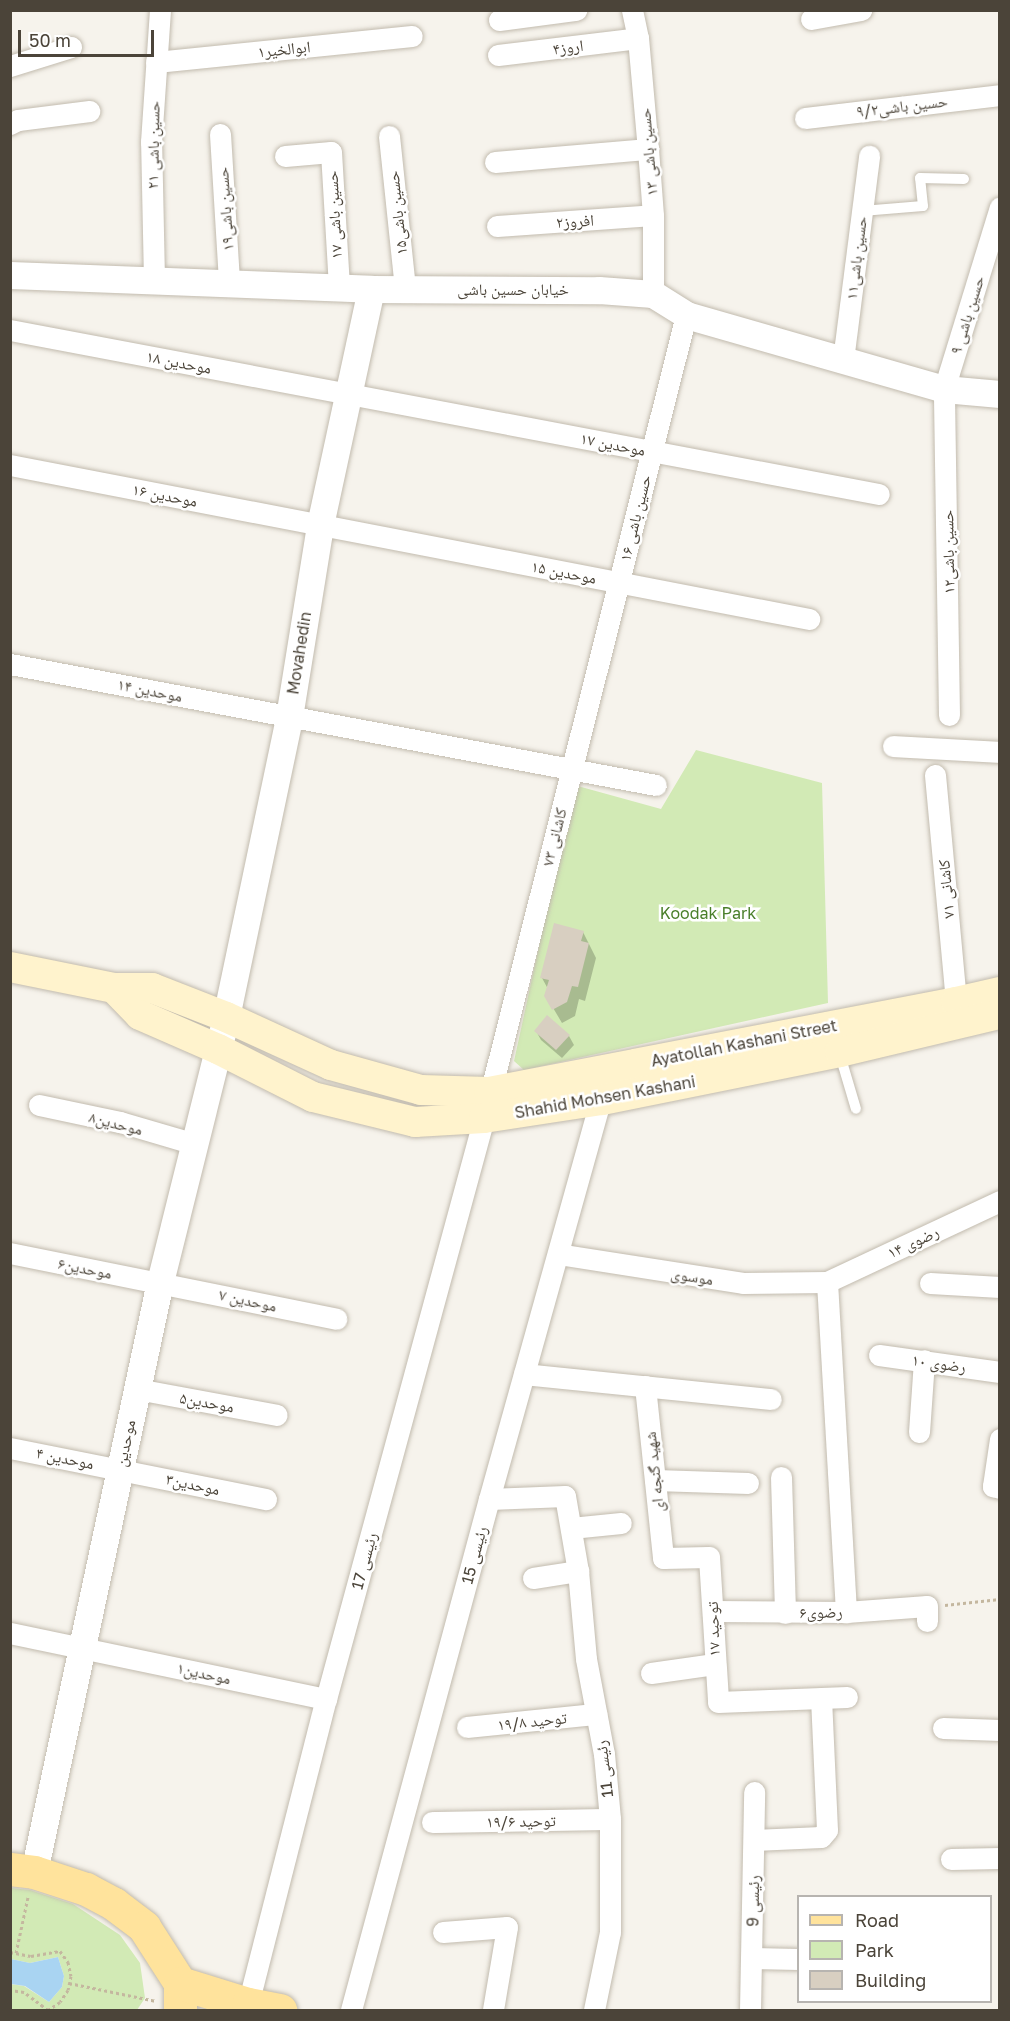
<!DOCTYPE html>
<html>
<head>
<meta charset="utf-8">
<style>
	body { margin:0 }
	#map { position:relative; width:1010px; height:2021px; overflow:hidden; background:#f6f3ec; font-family:"Golos Text","Noto Naskh Arabic",sans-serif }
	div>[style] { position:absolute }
	.green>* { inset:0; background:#d2eab5 }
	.water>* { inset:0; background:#a9d4f2 }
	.shadow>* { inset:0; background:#0003 }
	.building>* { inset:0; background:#d8cfc1 }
	.path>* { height:3px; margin-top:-1.5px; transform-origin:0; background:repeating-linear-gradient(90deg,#c4b79f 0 3px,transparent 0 6px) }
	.roads { filter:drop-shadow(0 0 2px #c2bbae) drop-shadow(0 0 2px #c2bbae) }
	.service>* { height:10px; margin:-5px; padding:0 5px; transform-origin:5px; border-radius:5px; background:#fff }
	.minor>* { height:21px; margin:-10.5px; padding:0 10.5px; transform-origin:10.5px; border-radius:10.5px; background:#fff }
	.tertiary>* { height:27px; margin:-13.5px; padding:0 13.5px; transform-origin:13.5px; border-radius:13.5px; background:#fff }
	.secondary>* { height:30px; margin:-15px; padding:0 15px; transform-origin:15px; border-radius:15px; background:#fff3cd }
	.primary>* { height:33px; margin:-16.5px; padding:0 16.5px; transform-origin:16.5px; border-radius:16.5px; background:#ffe39c }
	span { translate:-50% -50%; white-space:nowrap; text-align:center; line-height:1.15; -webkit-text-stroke:5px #fff; paint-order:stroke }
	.street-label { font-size:16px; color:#4b4439 }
	.park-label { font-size:16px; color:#4a7f2a }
	.frame { position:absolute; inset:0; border:12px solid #4b4439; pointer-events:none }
	.legend { position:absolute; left:797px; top:1895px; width:195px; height:108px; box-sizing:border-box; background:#fff; border:2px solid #b7b4b0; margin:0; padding:8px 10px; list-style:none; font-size:18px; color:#4b4439 }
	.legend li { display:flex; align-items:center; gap:12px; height:30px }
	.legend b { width:30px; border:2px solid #b7b4b0 }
	.scale { position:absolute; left:18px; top:30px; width:136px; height:27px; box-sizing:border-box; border:3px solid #4b4439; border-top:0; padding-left:8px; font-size:18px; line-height:21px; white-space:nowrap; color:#4b4439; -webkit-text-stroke:4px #fff; paint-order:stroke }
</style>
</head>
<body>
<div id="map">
	<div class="green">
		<div style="clip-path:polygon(696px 750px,822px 783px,828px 1003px,524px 1070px,514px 1061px,574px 785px,661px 809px)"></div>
		<div style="clip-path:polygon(11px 1888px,30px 1890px,73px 1904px,120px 1935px,140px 1963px,145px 1998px,137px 2010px,11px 2010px,10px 1984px,24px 1986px,49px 2002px,62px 1987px,64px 1976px,58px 1957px,30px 1963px,11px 1959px)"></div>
	</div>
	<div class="water">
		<div style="clip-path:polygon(58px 1957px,64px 1976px,62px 1987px,49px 2002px,25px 1986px,11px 1984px,11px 1959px,30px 1963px)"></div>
	</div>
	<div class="shadow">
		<div style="clip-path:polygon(583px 932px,596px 958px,585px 1001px,579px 999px,575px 1016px,562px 1023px,546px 996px,548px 989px,542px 978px)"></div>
		<div style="clip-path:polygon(536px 1031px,569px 1036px,574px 1045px,562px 1058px,541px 1040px)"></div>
	</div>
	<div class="building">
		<div style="clip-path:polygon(554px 923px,584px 931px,581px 941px,589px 943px,578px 987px,572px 986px,567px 1002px,552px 1010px,544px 996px,549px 980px,540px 978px)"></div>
		<div style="clip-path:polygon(547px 1015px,570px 1035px,556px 1050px,534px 1031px)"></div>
	</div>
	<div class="path">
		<div style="left:945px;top:1605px;width:55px;rotate:-6.2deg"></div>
		<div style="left:10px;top:1952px;width:21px;rotate:11deg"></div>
		<div style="left:31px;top:1956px;width:29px;rotate:-10deg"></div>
		<div style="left:60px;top:1951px;width:14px;rotate:54deg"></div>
		<div style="left:68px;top:1962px;width:14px;rotate:78deg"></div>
		<div style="left:71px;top:1976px;width:14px;rotate:102deg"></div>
		<div style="left:68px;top:1990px;width:14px;rotate:124deg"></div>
		<div style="left:60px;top:2002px;width:14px;rotate:146deg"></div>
		<div style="left:48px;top:2010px;width:30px;rotate:-143deg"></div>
		<div style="left:24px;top:1992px;width:14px;rotate:-172deg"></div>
		<div style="left:16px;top:1953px;width:57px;rotate:-77.9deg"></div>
		<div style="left:69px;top:1983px;width:89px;rotate:11.7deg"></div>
	</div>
	<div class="roads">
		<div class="service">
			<div style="left:862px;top:211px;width:61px;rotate:-4.7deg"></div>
			<div style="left:923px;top:206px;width:28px;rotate:-96deg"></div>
			<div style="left:920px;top:178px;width:44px;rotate:1.3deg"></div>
			<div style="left:840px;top:1055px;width:56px;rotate:73.5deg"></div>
		</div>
		<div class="minor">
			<div style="left:632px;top:10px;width:29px;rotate:78deg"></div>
			<div style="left:638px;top:38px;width:111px;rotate:84.9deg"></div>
			<div style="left:648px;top:149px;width:66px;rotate:85.7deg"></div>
			<div style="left:653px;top:215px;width:79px;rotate:90deg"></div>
			<div style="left:811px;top:19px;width:51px;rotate:-10.2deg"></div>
			<div style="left:499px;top:20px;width:78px;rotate:-7.4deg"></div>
			<div style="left:498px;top:55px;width:141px;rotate:-6.9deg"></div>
			<div style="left:156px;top:62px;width:257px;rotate:-5.8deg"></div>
			<div style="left:10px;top:66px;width:64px;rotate:-17.3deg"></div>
			<div style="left:805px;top:118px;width:196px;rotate:-6.7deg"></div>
			<div style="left:10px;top:124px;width:9px;rotate:-27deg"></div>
			<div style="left:18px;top:120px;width:72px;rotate:-7.2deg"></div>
			<div style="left:220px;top:134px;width:149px;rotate:86.5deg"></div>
			<div style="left:389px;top:136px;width:154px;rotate:84deg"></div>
			<div style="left:285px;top:156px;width:46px;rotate:-5deg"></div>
			<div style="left:331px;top:152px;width:136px;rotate:86.6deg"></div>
			<div style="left:495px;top:162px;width:154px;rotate:-4.9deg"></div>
			<div style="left:497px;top:226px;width:156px;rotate:-4deg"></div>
			<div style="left:154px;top:280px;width:138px;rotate:-91.2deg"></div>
			<div style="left:151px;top:142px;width:132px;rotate:-86.1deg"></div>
			<div style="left:10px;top:330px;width:884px;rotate:10.69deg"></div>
			<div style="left:843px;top:360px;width:206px;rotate:-82.7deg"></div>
			<div style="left:10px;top:465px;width:814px;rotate:10.91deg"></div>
			<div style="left:10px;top:664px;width:657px;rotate:10.61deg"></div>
			<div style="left:949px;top:715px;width:326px;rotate:-90.9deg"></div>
			<div style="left:944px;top:389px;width:190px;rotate:-72.9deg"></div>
			<div style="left:893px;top:746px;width:107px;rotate:3.2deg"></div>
			<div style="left:935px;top:775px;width:228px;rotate:84.7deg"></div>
			<div style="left:39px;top:1105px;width:83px;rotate:11.9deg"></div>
			<div style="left:120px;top:1122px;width:75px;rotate:16.3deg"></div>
			<div style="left:10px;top:1253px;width:333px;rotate:11.4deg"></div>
			<div style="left:558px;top:1254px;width:187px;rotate:8.9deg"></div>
			<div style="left:743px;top:1283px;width:84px;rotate:-0.7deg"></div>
			<div style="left:827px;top:1282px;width:191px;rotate:-25.1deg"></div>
			<div style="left:827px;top:1282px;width:331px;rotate:86.7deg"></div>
			<div style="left:930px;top:1283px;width:70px;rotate:3.3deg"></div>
			<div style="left:879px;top:1355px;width:122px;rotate:8deg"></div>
			<div style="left:524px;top:1374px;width:248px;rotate:5.8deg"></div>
			<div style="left:645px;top:1386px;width:173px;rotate:84deg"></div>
			<div style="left:663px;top:1558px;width:46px;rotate:-1.2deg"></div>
			<div style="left:709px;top:1557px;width:145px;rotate:86.4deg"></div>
			<div style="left:718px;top:1702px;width:129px;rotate:-2.2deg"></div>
			<div style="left:137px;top:1389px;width:142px;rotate:10.5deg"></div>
			<div style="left:919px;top:1432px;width:72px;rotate:-86deg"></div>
			<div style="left:1000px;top:1439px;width:48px;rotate:98.5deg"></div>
			<div style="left:993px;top:1486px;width:7px;rotate:16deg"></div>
			<div style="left:10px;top:1448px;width:261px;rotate:11.3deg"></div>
			<div style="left:781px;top:1477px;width:136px;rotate:88.3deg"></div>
			<div style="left:655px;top:1480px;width:93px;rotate:1.8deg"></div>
			<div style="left:489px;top:1499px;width:76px;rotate:-2.3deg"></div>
			<div style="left:565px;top:1496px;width:76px;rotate:80.2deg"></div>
			<div style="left:578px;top:1571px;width:88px;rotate:84.8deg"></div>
			<div style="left:586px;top:1659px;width:97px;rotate:79.3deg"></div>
			<div style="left:604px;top:1754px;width:65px;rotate:84.7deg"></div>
			<div style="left:610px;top:1819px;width:113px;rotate:90deg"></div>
			<div style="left:610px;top:1932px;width:80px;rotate:101.6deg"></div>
			<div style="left:571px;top:1528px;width:50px;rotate:-5.7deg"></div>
			<div style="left:533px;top:1578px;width:46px;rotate:-8.8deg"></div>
			<div style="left:714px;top:1611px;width:132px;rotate:0.4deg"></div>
			<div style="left:846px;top:1612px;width:81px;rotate:-4.2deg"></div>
			<div style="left:927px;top:1606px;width:15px;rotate:90deg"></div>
			<div style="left:10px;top:1633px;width:323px;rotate:11.8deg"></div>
			<div style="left:651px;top:1673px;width:64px;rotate:-8.1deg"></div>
			<div style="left:467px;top:1727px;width:130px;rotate:-5.8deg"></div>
			<div style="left:943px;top:1728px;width:57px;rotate:2deg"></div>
			<div style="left:432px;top:1822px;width:178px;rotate:-1deg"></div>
			<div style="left:754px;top:1840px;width:67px;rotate:-2.6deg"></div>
			<div style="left:821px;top:1837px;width:9px;rotate:-49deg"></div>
			<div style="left:827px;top:1830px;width:132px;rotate:-92.6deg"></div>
			<div style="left:951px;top:1859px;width:49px;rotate:-1.2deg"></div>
			<div style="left:443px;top:1932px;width:64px;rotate:-4.5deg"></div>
			<div style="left:507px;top:1927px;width:84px;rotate:99.6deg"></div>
			<div style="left:752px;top:1958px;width:46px;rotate:1.2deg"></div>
			<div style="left:248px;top:2004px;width:315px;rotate:-75.7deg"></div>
			<div style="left:326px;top:1699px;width:602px;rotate:-74.79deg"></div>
			<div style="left:484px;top:1118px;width:828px;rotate:-75.88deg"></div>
			<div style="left:351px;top:2010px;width:529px;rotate:-74.89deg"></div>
			<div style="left:489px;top:1499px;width:427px;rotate:-74.4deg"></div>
			<div style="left:750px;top:2010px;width:218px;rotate:-88.9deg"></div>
		</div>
		<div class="tertiary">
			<div style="left:10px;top:275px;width:361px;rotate:2.2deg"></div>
			<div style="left:371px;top:289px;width:228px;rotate:0.3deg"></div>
			<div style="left:599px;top:290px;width:54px;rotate:4.2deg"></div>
			<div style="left:653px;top:294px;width:39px;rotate:32deg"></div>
			<div style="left:686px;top:315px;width:268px;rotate:16deg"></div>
			<div style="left:944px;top:389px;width:56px;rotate:5.1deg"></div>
			<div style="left:34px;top:1872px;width:603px;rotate:-77.95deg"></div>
			<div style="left:160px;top:1282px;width:273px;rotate:-76deg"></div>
			<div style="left:226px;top:1017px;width:307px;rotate:-78.1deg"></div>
			<div style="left:289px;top:717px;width:194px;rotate:-80.8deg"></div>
			<div style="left:320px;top:525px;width:241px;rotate:-77.8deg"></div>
		</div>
		<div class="secondary">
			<div style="left:10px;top:967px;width:106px;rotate:11.4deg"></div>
			<div style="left:114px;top:988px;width:38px"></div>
			<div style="left:152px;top:988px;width:79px;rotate:21.4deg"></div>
			<div style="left:226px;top:1017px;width:115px;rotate:24.6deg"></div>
			<div style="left:331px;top:1065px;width:93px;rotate:15.5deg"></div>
			<div style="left:421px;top:1090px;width:68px;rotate:1.7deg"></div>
			<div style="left:489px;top:1092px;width:476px;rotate:-10.9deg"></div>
			<div style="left:956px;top:1002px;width:45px;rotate:-12.8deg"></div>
			<div style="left:114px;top:988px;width:37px;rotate:46deg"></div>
			<div style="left:140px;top:1015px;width:85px;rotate:23.6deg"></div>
			<div style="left:218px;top:1049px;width:106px;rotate:26.8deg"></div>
			<div style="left:313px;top:1097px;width:105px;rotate:13.8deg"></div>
			<div style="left:415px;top:1122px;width:69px;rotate:-3.3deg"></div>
			<div style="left:484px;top:1118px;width:119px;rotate:-8.7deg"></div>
			<div style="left:602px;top:1100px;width:243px;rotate:-11.4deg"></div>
			<div style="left:840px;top:1052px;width:164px;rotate:-13.4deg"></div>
		</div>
		<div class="primary">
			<div style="left:10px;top:1869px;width:24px;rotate:7deg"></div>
			<div style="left:34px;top:1872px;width:55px;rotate:18.1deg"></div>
			<div style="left:86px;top:1889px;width:32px;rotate:28deg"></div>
			<div style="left:114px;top:1904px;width:38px;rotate:37deg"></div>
			<div style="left:144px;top:1927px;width:67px;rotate:57.3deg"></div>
			<div style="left:180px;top:1983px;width:27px;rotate:90deg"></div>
			<div style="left:180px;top:1983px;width:71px;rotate:17.2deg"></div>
			<div style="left:248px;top:2004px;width:33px;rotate:11deg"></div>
		</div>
	</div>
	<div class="street-label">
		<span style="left:568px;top:47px;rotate:-7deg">اروز۴</span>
		<span style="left:284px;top:49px;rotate:-6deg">ابوالخیر۱</span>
		<span style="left:902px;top:106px;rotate:-7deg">حسین باشی۹/۲</span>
		<span style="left:153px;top:145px;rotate:-89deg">حسین باشی ۲۱</span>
		<span style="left:648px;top:152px;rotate:-95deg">حسین باشی ۱۳</span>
		<span style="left:225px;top:209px;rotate:-94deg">حسین باشی۱۹</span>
		<span style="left:397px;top:213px;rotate:-96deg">حسین باشی۱۵</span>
		<span style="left:334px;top:215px;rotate:-93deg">حسین باشی ۱۷</span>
		<span style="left:575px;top:221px;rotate:-4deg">افروز۲</span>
		<span style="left:856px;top:258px;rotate:-83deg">حسین باشی۱۱</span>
		<span style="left:513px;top:289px">خیابان حسین باشی</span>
		<span style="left:967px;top:315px;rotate:-73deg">حسین باشی ۹</span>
		<span style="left:179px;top:362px;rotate:11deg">موحدین ۱۸</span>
		<span style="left:613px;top:444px;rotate:11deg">موحدین ۱۷</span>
		<span style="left:165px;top:495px;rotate:11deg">موحدین ۱۶</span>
		<span style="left:635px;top:518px;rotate:-76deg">حسین باشی ۱۶</span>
		<span style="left:948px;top:552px;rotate:-91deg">حسین باشی۱۲</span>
		<span style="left:564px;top:572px;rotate:11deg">موحدین ۱۵</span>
		<span style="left:299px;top:653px;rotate:-81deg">Movahedin</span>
		<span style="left:150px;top:690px;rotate:11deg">موحدین ۱۴</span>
		<span style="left:554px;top:837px;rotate:-76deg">کاشانی ۷۳</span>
		<span style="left:946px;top:889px;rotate:-95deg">کاشانی ۷۱</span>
		<span style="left:744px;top:1043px;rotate:-11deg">Ayatollah Kashani Street</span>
		<span style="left:605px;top:1097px;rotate:-10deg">Shahid Mohsen Kashani</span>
		<span style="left:116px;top:1123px;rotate:14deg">موحدین۸</span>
		<span style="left:913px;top:1242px;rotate:-25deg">رضوی ۱۴</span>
		<span style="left:85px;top:1268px;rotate:11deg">موحدین۶</span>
		<span style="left:692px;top:1276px;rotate:9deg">موسوی</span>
		<span style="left:248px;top:1300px;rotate:12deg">موحدین ۷</span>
		<span style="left:939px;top:1363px;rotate:8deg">رضوی ۱۰</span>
		<span style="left:207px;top:1402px;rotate:10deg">موحدین۵</span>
		<span style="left:125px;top:1443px;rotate:-78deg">موحدین</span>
		<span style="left:65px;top:1458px;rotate:11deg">موحدین ۴</span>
		<span style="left:654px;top:1472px;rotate:-96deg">شهید گنجه ای</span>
		<span style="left:193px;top:1484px;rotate:12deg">موحدین۳</span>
		<span style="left:474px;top:1555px;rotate:-75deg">رئیسی 15</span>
		<span style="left:364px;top:1561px;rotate:-75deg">رئیسی 17</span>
		<span style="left:821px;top:1612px;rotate:-1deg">رضوی۶</span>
		<span style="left:713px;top:1629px;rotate:-92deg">توحید ۱۷</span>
		<span style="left:204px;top:1673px;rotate:12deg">موحدین۱</span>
		<span style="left:532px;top:1721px;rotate:-6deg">توحید ۱۹/۸</span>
		<span style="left:604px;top:1769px;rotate:-97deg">رئیسی 11</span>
		<span style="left:521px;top:1821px;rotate:-1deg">توحید ۱۹/۶</span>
		<span style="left:753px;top:1901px;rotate:-89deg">رئیسی 9</span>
	</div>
	<div class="park-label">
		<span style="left:708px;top:913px">Koodak Park</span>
	</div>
	<div class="frame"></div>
	<ul class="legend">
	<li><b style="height:8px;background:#ffe39c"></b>Road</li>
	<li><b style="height:16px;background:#d2eab5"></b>Park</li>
	<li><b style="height:16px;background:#d8cfc1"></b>Building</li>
	</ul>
	<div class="scale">50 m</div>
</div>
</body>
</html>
